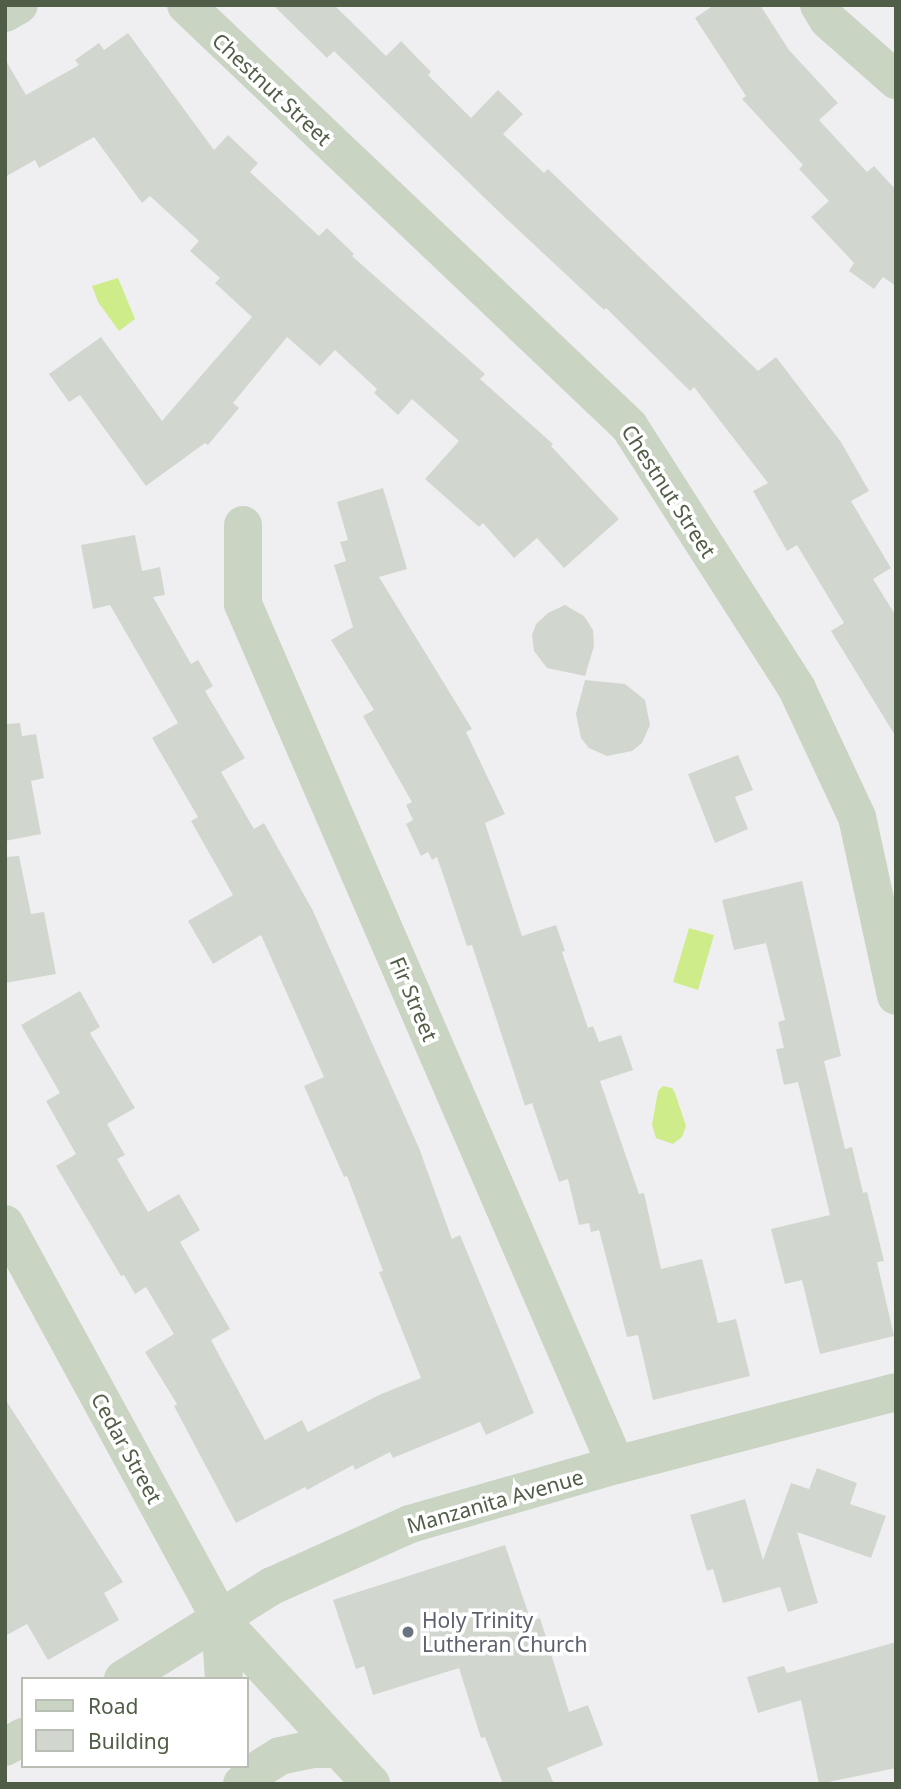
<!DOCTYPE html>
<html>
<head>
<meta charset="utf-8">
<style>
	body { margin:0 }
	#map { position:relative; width:901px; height:1789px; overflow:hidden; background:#efeff2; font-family:"Noto Sans",sans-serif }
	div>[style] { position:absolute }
	.water>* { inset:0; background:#cfec8b }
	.building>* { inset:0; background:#d1d7ce }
	.street>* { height:38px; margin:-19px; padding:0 19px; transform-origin:19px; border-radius:19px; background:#cad4c3 }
	.dots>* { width:19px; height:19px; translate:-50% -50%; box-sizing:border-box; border:4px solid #fff; border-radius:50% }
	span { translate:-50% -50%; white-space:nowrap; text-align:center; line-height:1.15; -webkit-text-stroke:7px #fff; paint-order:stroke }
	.street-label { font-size:21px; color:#505d47 }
	.worship-label { font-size:21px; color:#5b616d }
	.left { translate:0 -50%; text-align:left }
	.frame { position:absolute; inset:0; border:7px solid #505d47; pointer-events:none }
	.legend { position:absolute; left:21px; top:1677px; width:228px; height:91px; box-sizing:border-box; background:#fff; border:2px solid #b9beb5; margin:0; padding:9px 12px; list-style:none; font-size:21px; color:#505d47 }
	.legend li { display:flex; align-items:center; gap:14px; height:35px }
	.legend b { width:35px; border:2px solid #b9beb5 }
</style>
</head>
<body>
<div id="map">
	<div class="water">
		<div style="clip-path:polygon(118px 278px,135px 319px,119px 331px,98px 302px,92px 286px)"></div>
		<div style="clip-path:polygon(689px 928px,714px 935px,698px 990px,673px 982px)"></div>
		<div style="clip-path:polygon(663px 1086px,672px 1088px,675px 1093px,686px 1126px,682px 1137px,673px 1144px,656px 1138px,652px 1125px,658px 1091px)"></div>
	</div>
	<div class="building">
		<div style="clip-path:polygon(273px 5px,334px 5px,386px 56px,401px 41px,431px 72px,428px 75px,471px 118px,498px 90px,523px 114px,503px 134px,544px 173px,548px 169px,758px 371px,776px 357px,841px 442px,869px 491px,851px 501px,891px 568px,873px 579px,896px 616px,896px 737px,831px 631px,844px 623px,797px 545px,787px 551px,753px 491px,768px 483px,694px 387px,690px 391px,606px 308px,604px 310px,497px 210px,334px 51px,327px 58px)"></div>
		<div style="clip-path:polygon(714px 5px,760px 5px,789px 50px,838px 103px,819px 120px,867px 172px,874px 166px,896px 190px,896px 286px,883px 277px,874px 289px,849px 271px,854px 263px,811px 217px,829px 201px,799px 169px,803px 165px,742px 99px,746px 96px,695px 18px)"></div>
		<div style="clip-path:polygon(128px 33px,214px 150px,228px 135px,258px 163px,250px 172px,319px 236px,327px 228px,354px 254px,352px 256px,485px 374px,480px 379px,553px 444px,551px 446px,619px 519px,564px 568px,537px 538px,514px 558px,483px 523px,479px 527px,425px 479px,459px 441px,412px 399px,398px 415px,374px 393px,377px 389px,335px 350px,320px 366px,287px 337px,233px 403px,239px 408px,208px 445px,205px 443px,146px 486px,80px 395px,69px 402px,49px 374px,101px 337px,162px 421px,252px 317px,215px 283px,220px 278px,190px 251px,199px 241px,150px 196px,142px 203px,94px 137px,39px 168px,35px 160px,5px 177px,5px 59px,26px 95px,79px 65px,75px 60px,99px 43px,104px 50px)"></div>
		<div style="clip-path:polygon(383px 488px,407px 569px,379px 577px,472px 729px,466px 732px,505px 814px,485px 823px,522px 936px,556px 925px,565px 951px,562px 952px,588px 1028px,593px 1026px,599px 1042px,621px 1035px,633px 1070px,600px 1081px,639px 1194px,644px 1193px,661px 1269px,702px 1259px,718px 1323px,736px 1319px,750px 1376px,653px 1400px,638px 1335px,627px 1337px,599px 1230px,591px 1232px,589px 1223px,579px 1225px,568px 1179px,559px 1182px,532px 1103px,525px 1106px,472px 945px,467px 946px,437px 857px,432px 860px,428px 852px,421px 856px,406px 824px,413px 820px,406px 805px,412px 802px,363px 716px,374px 710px,331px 640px,353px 627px,334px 565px,346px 561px,340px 542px,348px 540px,337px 502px)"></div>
		<div style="clip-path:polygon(135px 535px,142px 571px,160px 567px,165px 595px,153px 597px,191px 664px,198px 660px,213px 686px,205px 691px,245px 758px,221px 772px,254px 829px,264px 823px,313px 911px,419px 1148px,452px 1239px,460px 1235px,534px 1413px,486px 1435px,480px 1422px,393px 1458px,390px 1452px,355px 1470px,353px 1465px,307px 1490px,305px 1487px,236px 1523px,174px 1406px,177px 1404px,145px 1352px,174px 1334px,146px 1287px,135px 1294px,124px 1275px,121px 1276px,56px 1166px,76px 1154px,46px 1101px,60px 1093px,21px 1025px,80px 991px,100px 1027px,90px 1033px,135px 1108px,107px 1124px,125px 1155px,117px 1159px,148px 1212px,179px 1194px,200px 1230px,180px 1242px,230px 1329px,211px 1340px,265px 1440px,302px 1420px,308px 1432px,379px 1395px,421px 1378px,379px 1272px,383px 1271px,347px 1176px,344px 1177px,304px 1086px,324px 1077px,261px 935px,213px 964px,188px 921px,233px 895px,191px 821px,198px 817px,152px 738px,178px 723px,110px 605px,93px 609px,81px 545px)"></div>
		<div style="clip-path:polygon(565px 605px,584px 616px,593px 630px,594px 646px,585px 676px,547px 668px,534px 651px,532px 635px,536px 624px,548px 613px)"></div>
		<div style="clip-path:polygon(585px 680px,625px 684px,645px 700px,650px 725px,642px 743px,632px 751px,607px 756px,589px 748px,581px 738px,576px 714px)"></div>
		<div style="clip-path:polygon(20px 723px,22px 736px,36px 734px,44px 778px,31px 781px,41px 834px,5px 841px,5px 724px)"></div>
		<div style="clip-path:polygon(738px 755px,753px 790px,735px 797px,748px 829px,715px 843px,688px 774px)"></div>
		<div style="clip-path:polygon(19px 856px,31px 914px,44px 912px,56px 974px,5px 983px,5px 857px)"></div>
		<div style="clip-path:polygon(802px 881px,841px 1056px,824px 1061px,845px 1149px,852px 1147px,863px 1193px,867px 1192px,884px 1261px,877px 1262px,894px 1336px,820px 1354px,802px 1280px,785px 1284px,771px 1229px,830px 1215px,798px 1082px,784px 1085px,776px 1049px,784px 1048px,778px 1022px,785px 1020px,766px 943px,734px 950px,722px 900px)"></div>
		<div style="clip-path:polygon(5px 1399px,123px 1582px,104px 1593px,119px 1620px,48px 1660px,27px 1624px,5px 1636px)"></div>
		<div style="clip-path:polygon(817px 1468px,857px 1483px,850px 1504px,886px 1516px,871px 1558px,797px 1532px,818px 1603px,788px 1612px,780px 1587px,723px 1603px,713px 1569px,707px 1571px,690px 1515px,745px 1499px,763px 1560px,791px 1483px,809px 1489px)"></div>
		<div style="clip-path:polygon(505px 1545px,531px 1621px,540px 1618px,569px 1712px,588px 1705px,603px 1745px,547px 1768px,554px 1784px,503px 1784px,485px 1737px,481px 1738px,459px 1668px,373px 1695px,364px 1666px,356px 1669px,333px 1600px)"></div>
		<div style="clip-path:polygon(896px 1642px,896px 1768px,819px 1784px,801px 1700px,758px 1713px,747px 1677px,784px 1666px,787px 1673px)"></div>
	</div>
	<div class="street">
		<div style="left:186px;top:5px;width:611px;rotate:43.54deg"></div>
		<div style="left:629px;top:426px;width:312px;rotate:57.4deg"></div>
		<div style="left:797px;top:689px;width:141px;rotate:64.9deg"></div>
		<div style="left:857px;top:817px;width:183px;rotate:77.7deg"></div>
		<div style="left:819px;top:5px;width:17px;rotate:59deg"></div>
		<div style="left:828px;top:20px;width:91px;rotate:41.4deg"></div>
		<div style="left:5px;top:13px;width:16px;rotate:-30deg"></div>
		<div style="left:243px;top:525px;width:79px;rotate:90deg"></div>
		<div style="left:243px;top:604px;width:938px;rotate:66.58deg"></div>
		<div style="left:5px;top:1224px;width:450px;rotate:61.4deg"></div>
		<div style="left:220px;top:1619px;width:60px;rotate:86.2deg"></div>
		<div style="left:220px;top:1619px;width:224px;rotate:47.5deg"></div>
		<div style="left:123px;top:1679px;width:176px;rotate:-32deg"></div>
		<div style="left:272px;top:1586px;width:151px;rotate:-24.2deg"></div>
		<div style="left:410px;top:1524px;width:214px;rotate:-16deg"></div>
		<div style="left:616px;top:1465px;width:289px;rotate:-14.6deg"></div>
		<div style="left:5px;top:1747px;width:21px;rotate:-29deg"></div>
		<div style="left:242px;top:1784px;width:19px;rotate:-43deg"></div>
		<div style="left:256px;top:1771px;width:28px;rotate:-32deg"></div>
		<div style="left:280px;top:1756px;width:33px;rotate:-12deg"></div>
		<div style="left:312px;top:1749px;width:27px"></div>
	</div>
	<div class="dots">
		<div style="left:408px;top:1632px;background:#6b7280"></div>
	</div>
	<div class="street-label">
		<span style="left:272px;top:89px;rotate:43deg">Chestnut Street</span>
		<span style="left:669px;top:491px;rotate:57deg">Chestnut Street</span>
		<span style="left:414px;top:999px;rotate:67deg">Fir Street</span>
		<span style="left:127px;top:1448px;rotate:61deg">Cedar Street</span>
		<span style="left:495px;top:1501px;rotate:-16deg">Manzanita Avenue</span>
	</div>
	<div class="worship-label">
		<span class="left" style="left:422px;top:1632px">Holy Trinity<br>Lutheran Church</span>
	</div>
	<div class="frame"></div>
	<ul class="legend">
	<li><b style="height:9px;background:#cad4c3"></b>Road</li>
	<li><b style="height:19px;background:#d1d7ce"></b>Building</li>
	</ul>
</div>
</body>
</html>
